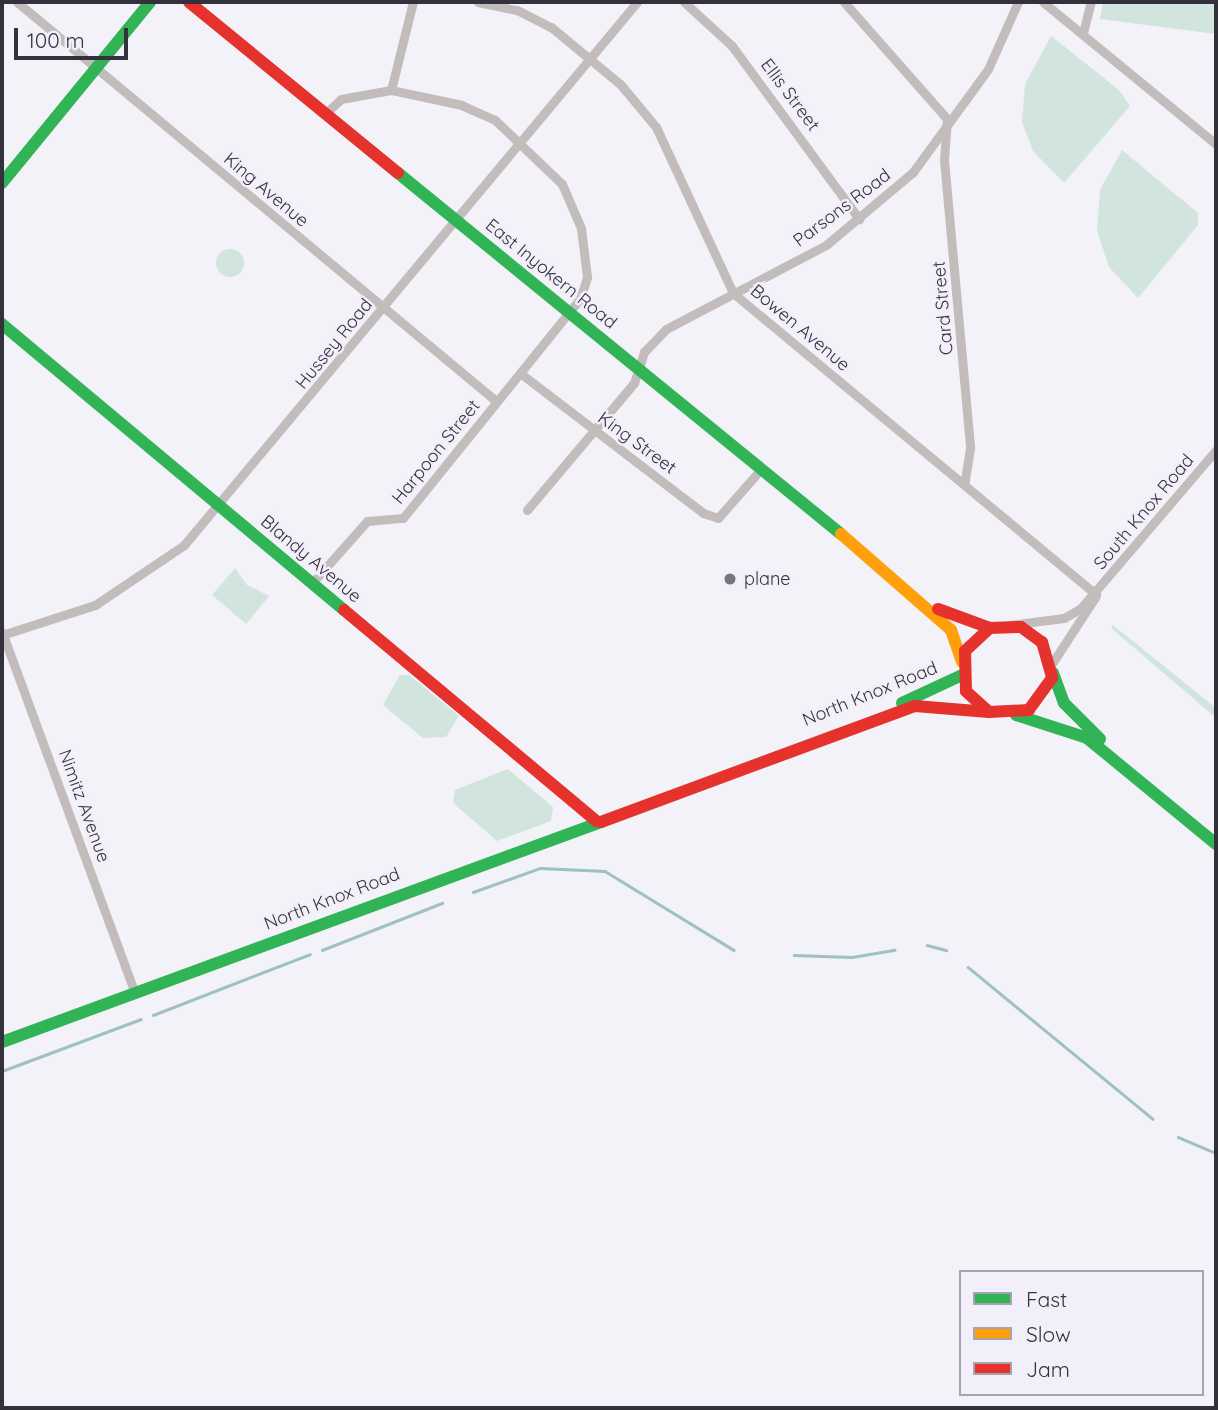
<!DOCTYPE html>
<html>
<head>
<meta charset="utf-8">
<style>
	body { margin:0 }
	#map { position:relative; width:1218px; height:1410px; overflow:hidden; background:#f3f2f8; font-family:Quicksand,sans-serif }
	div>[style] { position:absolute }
	.green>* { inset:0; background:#d1e5de }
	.round { border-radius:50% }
	.stream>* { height:2.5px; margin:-1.25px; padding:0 1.25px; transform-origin:1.25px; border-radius:1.25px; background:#9fc0c5 }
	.street>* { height:9px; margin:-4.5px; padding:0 4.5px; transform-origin:4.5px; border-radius:4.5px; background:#c3bcbc }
	.fast>* { height:12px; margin:-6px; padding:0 6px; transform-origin:6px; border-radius:6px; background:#30b455 }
	.slow>* { height:12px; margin:-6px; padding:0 6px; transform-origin:6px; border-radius:6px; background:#ff9f0a }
	.jam>* { height:12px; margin:-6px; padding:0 6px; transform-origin:6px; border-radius:6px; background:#e5322d }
	.dots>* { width:19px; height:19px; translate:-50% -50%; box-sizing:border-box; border:4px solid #f2effb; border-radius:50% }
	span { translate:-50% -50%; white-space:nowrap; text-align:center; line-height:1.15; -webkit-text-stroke:5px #f2effb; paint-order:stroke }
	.street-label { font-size:18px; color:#33313b }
	.poi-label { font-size:18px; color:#33313b }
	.left { translate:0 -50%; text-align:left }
	.frame { position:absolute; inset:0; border:4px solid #33313b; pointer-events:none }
	.legend { position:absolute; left:959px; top:1270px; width:245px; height:126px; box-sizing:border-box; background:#f2effb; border:2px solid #a6a3ae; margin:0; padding:9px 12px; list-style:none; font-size:21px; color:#33313b }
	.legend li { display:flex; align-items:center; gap:14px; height:35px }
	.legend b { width:35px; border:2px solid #a6a3ae }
	.scale { position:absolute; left:14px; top:28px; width:114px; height:32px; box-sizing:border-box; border:4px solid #33313b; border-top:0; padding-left:9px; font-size:21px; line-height:24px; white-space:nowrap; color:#33313b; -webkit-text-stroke:5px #f2effb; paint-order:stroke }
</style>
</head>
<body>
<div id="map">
	<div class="green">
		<div style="clip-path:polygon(1103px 2px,1216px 2px,1216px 34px,1100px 19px)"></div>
		<div style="clip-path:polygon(1051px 36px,1119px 90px,1130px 106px,1064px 183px,1033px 151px,1022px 122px,1025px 84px)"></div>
		<div style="clip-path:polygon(1122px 150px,1198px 213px,1198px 225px,1138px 298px,1109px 267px,1097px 231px,1100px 190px)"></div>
		<div class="round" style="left:216px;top:249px;width:28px;height:28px"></div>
		<div style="clip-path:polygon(235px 568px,247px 585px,269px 596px,246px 624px,212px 595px)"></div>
		<div style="clip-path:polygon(1113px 625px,1216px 708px,1216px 718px,1111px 628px)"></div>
		<div style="clip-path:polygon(400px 675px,409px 675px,459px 716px,446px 737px,423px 738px,383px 705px)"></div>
		<div style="clip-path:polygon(508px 769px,553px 807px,551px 821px,497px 841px,453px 803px,455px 790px)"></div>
	</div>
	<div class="stream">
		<div style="left:473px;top:892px;width:71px;rotate:-19.7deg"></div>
		<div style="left:540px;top:868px;width:65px;rotate:2.6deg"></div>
		<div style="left:605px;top:871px;width:151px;rotate:31.5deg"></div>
		<div style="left:927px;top:945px;width:20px;rotate:15deg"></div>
		<div style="left:322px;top:950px;width:129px;rotate:-21.4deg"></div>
		<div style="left:794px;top:955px;width:58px;rotate:2deg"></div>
		<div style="left:852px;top:957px;width:43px;rotate:-9.5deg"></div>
		<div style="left:968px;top:967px;width:239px;rotate:39.4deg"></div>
		<div style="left:153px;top:1015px;width:168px;rotate:-21.2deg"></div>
		<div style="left:2px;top:1071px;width:148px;rotate:-20.5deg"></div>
		<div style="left:1178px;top:1137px;width:41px;rotate:22.8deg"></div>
	</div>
	<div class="street">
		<div style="left:17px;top:2px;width:623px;rotate:39.79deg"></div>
		<div style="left:478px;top:2px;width:40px;rotate:12deg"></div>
		<div style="left:517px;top:10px;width:38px;rotate:27deg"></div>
		<div style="left:551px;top:27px;width:91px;rotate:39.6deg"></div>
		<div style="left:621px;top:85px;width:55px;rotate:50.2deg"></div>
		<div style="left:656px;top:127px;width:183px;rotate:65.1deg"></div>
		<div style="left:733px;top:293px;width:472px;rotate:39.7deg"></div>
		<div style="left:684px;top:2px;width:65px;rotate:42.5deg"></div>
		<div style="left:732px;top:46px;width:215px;rotate:53.7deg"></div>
		<div style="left:844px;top:2px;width:156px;rotate:48.6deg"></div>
		<div style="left:947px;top:119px;width:41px;rotate:94.2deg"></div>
		<div style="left:944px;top:160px;width:289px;rotate:84.8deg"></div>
		<div style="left:970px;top:448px;width:36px;rotate:99deg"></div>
		<div style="left:1043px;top:2px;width:224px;rotate:39.4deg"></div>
		<div style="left:1083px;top:33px;width:32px;rotate:-76deg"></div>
		<div style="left:391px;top:90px;width:91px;rotate:-76deg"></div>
		<div style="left:520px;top:373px;width:230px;rotate:37.4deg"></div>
		<div style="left:703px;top:513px;width:16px;rotate:18deg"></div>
		<div style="left:718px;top:518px;width:65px;rotate:-48.7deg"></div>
		<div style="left:527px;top:510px;width:166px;rotate:-49.9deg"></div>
		<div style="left:634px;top:383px;width:33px;rotate:-72deg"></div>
		<div style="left:644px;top:352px;width:32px;rotate:-46deg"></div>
		<div style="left:666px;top:329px;width:181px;rotate:-27.7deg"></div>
		<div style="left:826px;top:245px;width:114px;rotate:-40deg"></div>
		<div style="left:913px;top:172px;width:127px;rotate:-53.9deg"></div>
		<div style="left:988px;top:69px;width:73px;rotate:-65.9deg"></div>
		<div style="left:312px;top:583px;width:83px;rotate:-48.4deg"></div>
		<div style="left:367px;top:521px;width:36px;rotate:-5deg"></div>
		<div style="left:403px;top:518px;width:282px;rotate:-51.1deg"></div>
		<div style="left:580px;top:299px;width:23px;rotate:-72deg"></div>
		<div style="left:587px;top:277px;width:49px;rotate:-97deg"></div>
		<div style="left:581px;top:228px;width:48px;rotate:-113.4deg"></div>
		<div style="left:562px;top:184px;width:93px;rotate:-136.3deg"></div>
		<div style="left:495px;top:120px;width:36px;rotate:-156deg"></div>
		<div style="left:462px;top:105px;width:73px;rotate:-168.1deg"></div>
		<div style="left:391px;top:90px;width:51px;rotate:169.8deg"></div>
		<div style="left:341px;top:99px;width:21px;rotate:137deg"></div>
		<div style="left:1009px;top:625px;width:55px;rotate:-7.3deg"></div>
		<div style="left:1064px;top:618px;width:20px;rotate:-30deg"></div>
		<div style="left:1081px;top:608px;width:208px;rotate:-49.5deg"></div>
		<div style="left:2px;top:632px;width:382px;rotate:69.8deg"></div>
		<div style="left:2px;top:635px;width:98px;rotate:-17.9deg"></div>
		<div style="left:95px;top:605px;width:107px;rotate:-34deg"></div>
		<div style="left:184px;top:545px;width:707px;rotate:-50.16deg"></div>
		<div style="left:1051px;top:665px;width:82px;rotate:-56.9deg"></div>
	</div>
	<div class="fast">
		<div style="left:398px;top:173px;width:571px;rotate:39.18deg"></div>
		<div style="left:2px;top:183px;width:234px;rotate:-50.7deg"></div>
		<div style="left:2px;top:324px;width:446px;rotate:39.9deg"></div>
		<div style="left:1053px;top:673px;width:32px;rotate:70deg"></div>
		<div style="left:1064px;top:703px;width:51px;rotate:45deg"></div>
		<div style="left:902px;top:703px;width:66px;rotate:-25deg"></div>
		<div style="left:1016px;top:715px;width:75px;rotate:17.9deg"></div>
		<div style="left:1087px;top:738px;width:167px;rotate:39.4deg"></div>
		<div style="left:2px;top:1042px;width:638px;rotate:-20.17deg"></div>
	</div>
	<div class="slow">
		<div style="left:841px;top:534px;width:146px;rotate:41.1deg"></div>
		<div style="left:951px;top:630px;width:34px;rotate:71deg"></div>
	</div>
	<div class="jam">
		<div style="left:189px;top:2px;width:270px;rotate:39.3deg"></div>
		<div style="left:938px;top:609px;width:55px;rotate:20.1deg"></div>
		<div style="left:990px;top:628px;width:31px;rotate:-2deg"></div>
		<div style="left:1021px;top:627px;width:26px;rotate:36deg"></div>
		<div style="left:1042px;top:642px;width:37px;rotate:74deg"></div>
		<div style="left:1052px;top:678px;width:39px;rotate:126deg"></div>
		<div style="left:1029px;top:710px;width:40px;rotate:177.1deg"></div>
		<div style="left:989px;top:712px;width:31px;rotate:-138deg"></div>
		<div style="left:966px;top:691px;width:40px;rotate:-91.4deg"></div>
		<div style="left:965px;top:651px;width:34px;rotate:-43deg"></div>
		<div style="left:344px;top:610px;width:329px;rotate:39.9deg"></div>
		<div style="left:601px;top:822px;width:335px;rotate:-20.3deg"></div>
		<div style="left:915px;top:706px;width:74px;rotate:4.6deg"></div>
	</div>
	<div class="dots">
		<div style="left:730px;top:579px;background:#76757d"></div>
	</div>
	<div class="street-label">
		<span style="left:790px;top:95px;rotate:53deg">Ellis Street</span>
		<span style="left:266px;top:190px;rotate:40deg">King Avenue</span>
		<span style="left:842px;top:208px;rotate:-37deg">Parsons Road</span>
		<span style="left:551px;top:274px;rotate:39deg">East Inyokern Road</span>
		<span style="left:943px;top:308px;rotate:-95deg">Card Street</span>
		<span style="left:800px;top:328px;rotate:40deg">Bowen Avenue</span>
		<span style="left:334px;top:344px;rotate:-51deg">Hussey Road</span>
		<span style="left:637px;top:443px;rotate:36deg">King Street</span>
		<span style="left:436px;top:452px;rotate:-51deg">Harpoon Street</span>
		<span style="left:1144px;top:512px;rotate:-50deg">South Knox Road</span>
		<span style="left:311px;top:559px;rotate:40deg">Blandy Avenue</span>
		<span style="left:870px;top:694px;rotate:-22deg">North Knox Road</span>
		<span style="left:84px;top:806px;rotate:70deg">Nimitz Avenue</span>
		<span style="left:332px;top:899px;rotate:-21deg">North Knox Road</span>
	</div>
	<div class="poi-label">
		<span class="left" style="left:744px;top:579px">plane</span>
	</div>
	<div class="frame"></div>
	<ul class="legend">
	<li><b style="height:9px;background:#30b455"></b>Fast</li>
	<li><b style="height:9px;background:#ff9f0a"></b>Slow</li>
	<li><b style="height:9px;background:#e5322d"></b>Jam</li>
	</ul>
	<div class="scale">100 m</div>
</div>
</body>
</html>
